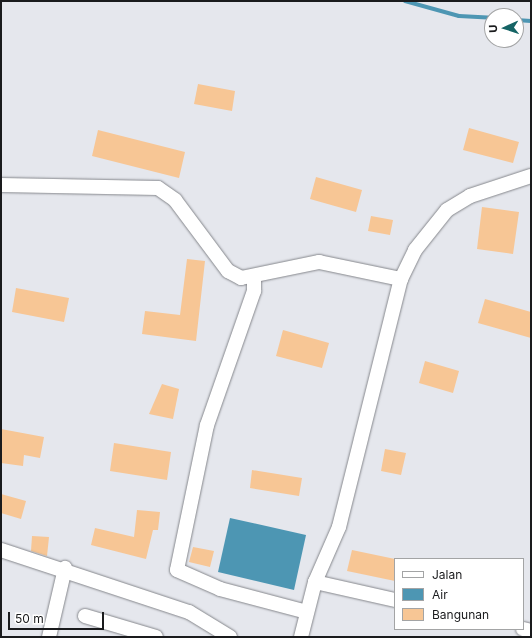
<!DOCTYPE html>
<html>
<head>
<meta charset="utf-8">
<style>
	body { margin:0 }
	#map { position:relative; width:532px; height:638px; overflow:hidden; background:#e5e7ed; font-family:Inter,sans-serif }
	div>[style] { position:absolute }
	.water>* { inset:0; background:#4d96b3 }
	.stream>* { height:4px; margin:-2px; padding:0 2px; transform-origin:2px; border-radius:2px; background:#4d96b3 }
	.building>* { inset:0; background:#f7c695 }
	.roads { filter:drop-shadow(0 0 1px #85878c) drop-shadow(0 0 1px #85878c) }
	.minor>* { height:14px; margin:-7px; padding:0 7px; transform-origin:7px; border-radius:7px; background:#fff }
	span { translate:-50% -50%; white-space:nowrap; text-align:center; line-height:1.15; -webkit-text-stroke:3.5px #fff; paint-order:stroke }
	.frame { position:absolute; inset:0; border:2px solid #1a1b1d; pointer-events:none }
	.legend { position:absolute; left:394px; top:558px; width:130px; height:72px; box-sizing:border-box; background:#fff; border:1px solid #a3a4a5; margin:0; padding:5px 7px; list-style:none; font-size:12px; color:#1a1b1d }
	.legend li { display:flex; align-items:center; gap:8px; height:20px }
	.legend b { width:20px; border:1px solid #a3a4a5 }
	.north { position:absolute; left:484px; top:8px; width:40px; height:40px; box-sizing:border-box; background:#fff; border:1px solid #a3a4a5; border-radius:50%; rotate:267deg; font-size:11px; font-weight:700; line-height:16px; text-align:center; color:#1a1b1d }
	.north::after { content:''; display:block; margin:auto; width:14px; height:18px; background:#156465; clip-path:polygon(50% 0,100% 100%,50% 72%,0 100%) }
	.scale { position:absolute; left:8px; top:612px; width:96px; height:18px; box-sizing:border-box; border:2px solid #1a1b1d; border-top:0; padding-left:5px; font-size:12px; line-height:14px; white-space:nowrap; color:#1a1b1d; -webkit-text-stroke:3px #fff; paint-order:stroke }
</style>
</head>
<body>
<div id="map">
	<div class="water">
		<div style="clip-path:polygon(230px 518px,306px 535px,294px 590px,218px 572px)"></div>
	</div>
	<div class="stream">
		<div style="left:405px;top:1px;width:56px;rotate:15.5deg"></div>
		<div style="left:459px;top:16px;width:33px;rotate:3deg"></div>
		<div style="left:516px;top:20px;width:15px;rotate:4deg"></div>
	</div>
	<div class="building">
		<div style="clip-path:polygon(198px 84px,235px 91px,232px 111px,194px 104px)"></div>
		<div style="clip-path:polygon(469px 128px,519px 142px,513px 163px,463px 150px)"></div>
		<div style="clip-path:polygon(98px 130px,185px 152px,179px 178px,92px 156px)"></div>
		<div style="clip-path:polygon(316px 177px,362px 190px,356px 212px,310px 199px)"></div>
		<div style="clip-path:polygon(482px 207px,519px 212px,513px 254px,477px 249px)"></div>
		<div style="clip-path:polygon(371px 216px,393px 220px,390px 235px,368px 231px)"></div>
		<div style="clip-path:polygon(187px 259px,205px 261px,196px 341px,142px 334px,145px 311px,180px 315px)"></div>
		<div style="clip-path:polygon(16px 288px,69px 298px,64px 322px,12px 312px)"></div>
		<div style="clip-path:polygon(485px 299px,531px 312px,531px 338px,478px 323px)"></div>
		<div style="clip-path:polygon(283px 330px,329px 343px,322px 368px,276px 356px)"></div>
		<div style="clip-path:polygon(425px 361px,459px 371px,453px 393px,419px 383px)"></div>
		<div style="clip-path:polygon(162px 384px,179px 389px,173px 419px,149px 414px)"></div>
		<div style="clip-path:polygon(1px 429px,44px 437px,40px 458px,24px 455px,23px 466px,1px 463px)"></div>
		<div style="clip-path:polygon(114px 443px,171px 452px,167px 480px,110px 471px)"></div>
		<div style="clip-path:polygon(385px 449px,406px 453px,401px 475px,381px 471px)"></div>
		<div style="clip-path:polygon(252px 470px,302px 478px,299px 496px,250px 488px)"></div>
		<div style="clip-path:polygon(1px 494px,26px 501px,21px 519px,1px 513px)"></div>
		<div style="clip-path:polygon(137px 510px,160px 512px,158px 530px,153px 530px,146px 559px,91px 545px,95px 528px,134px 537px)"></div>
		<div style="clip-path:polygon(32px 536px,49px 537px,47px 556px,31px 551px)"></div>
		<div style="clip-path:polygon(193px 547px,214px 551px,210px 567px,189px 562px)"></div>
		<div style="clip-path:polygon(352px 550px,395px 559px,395px 581px,347px 571px)"></div>
	</div>
	<div class="roads">
		<div class="minor">
			<div style="left:1px;top:185px;width:157px;rotate:1.1deg"></div>
			<div style="left:158px;top:188px;width:21px;rotate:35deg"></div>
			<div style="left:175px;top:200px;width:89px;rotate:53.3deg"></div>
			<div style="left:228px;top:271px;width:15px;rotate:28deg"></div>
			<div style="left:241px;top:278px;width:80px;rotate:-11.6deg"></div>
			<div style="left:319px;top:262px;width:84px;rotate:11.7deg"></div>
			<div style="left:254px;top:277px;width:14px;rotate:90deg"></div>
			<div style="left:254px;top:291px;width:142px;rotate:109.3deg"></div>
			<div style="left:207px;top:425px;width:148px;rotate:101.7deg"></div>
			<div style="left:177px;top:570px;width:47px;rotate:23.8deg"></div>
			<div style="left:220px;top:589px;width:90px;rotate:14.8deg"></div>
			<div style="left:1px;top:550px;width:198px;rotate:18.3deg"></div>
			<div style="left:189px;top:612px;width:48px;rotate:31.4deg"></div>
			<div style="left:315px;top:582px;width:82px;rotate:12.7deg"></div>
			<div style="left:85px;top:616px;width:74px;rotate:16.5deg"></div>
			<div style="left:523px;top:629px;width:8px;rotate:14deg"></div>
			<div style="left:49px;top:637px;width:71px;rotate:-76.9deg"></div>
			<div style="left:301px;top:637px;width:57px;rotate:-75.7deg"></div>
			<div style="left:315px;top:582px;width:60px;rotate:-66.4deg"></div>
			<div style="left:339px;top:527px;width:256px;rotate:-76deg"></div>
			<div style="left:401px;top:279px;width:32px;rotate:-64deg"></div>
			<div style="left:415px;top:250px;width:51px;rotate:-51.3deg"></div>
			<div style="left:447px;top:210px;width:27px;rotate:-31deg"></div>
			<div style="left:470px;top:196px;width:64px;rotate:-18.2deg"></div>
		</div>
	</div>
	<div class="frame"></div>
	<ul class="legend">
	<li><b style="height:5px;background:#fff"></b>Jalan</li>
	<li><b style="height:11px;background:#4d96b3"></b>Air</li>
	<li><b style="height:11px;background:#f7c695"></b>Bangunan</li>
	</ul>
	<div class="north">U</div>
	<div class="scale">50 m</div>
</div>
</body>
</html>
